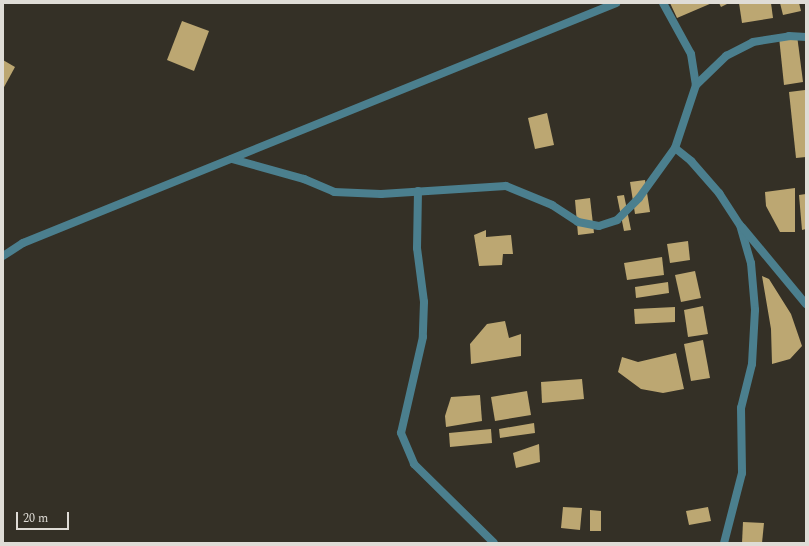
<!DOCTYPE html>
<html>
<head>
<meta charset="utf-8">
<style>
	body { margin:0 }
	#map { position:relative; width:809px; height:546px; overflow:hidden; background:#343026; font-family:Spectral,serif }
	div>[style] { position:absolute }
	.building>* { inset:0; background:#bca772 }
	.minor>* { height:8px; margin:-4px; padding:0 4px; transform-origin:4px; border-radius:4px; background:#4b7f8e }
	.tertiary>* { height:8px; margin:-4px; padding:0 4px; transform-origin:4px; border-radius:4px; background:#4b7f8e }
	span { translate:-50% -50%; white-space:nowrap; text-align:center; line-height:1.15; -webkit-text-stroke:4px #343026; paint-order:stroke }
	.frame { position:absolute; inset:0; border:4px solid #dfdcd6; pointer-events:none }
	.scale { position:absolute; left:16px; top:512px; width:53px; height:18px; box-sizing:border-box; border:2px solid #dfdcd6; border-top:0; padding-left:5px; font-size:12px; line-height:14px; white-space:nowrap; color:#dfdcd6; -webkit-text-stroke:3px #343026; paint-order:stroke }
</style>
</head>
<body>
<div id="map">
	<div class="building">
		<div style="clip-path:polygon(670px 3px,712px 3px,677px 18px)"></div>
		<div style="clip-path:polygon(719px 3px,729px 3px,721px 7px)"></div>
		<div style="clip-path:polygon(739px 3px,771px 3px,773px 18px,742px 23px)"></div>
		<div style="clip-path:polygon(780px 3px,799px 3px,801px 11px,783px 15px)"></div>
		<div style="clip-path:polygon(182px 21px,209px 31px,194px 71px,167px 60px)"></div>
		<div style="clip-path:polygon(797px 35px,803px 82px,784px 85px,779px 37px)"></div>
		<div style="clip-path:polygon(3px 60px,15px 67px,3px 89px)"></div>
		<div style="clip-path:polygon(805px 90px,806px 157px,796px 158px,789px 92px)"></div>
		<div style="clip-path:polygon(547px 113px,554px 145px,535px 149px,528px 118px)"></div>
		<div style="clip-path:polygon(645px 180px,650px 212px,635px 214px,630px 182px)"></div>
		<div style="clip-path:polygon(795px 188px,795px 232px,780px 232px,766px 206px,765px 192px)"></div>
		<div style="clip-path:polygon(806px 194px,806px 229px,802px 230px,799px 195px)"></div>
		<div style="clip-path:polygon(624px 195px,631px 230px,624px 231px,617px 196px)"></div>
		<div style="clip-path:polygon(590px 198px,594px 233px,578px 235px,575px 200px)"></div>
		<div style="clip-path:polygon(486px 230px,486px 237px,511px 235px,513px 254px,503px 254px,502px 265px,479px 266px,474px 235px)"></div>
		<div style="clip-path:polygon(688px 241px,690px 260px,670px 263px,667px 244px)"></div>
		<div style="clip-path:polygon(662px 257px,664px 275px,627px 280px,624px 263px)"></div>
		<div style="clip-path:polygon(695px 271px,701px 298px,681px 302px,675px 275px)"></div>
		<div style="clip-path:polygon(762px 276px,769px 279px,791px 314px,802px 346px,790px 359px,772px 364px,771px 329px)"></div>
		<div style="clip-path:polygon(668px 282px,669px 293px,636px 298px,635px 287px)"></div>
		<div style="clip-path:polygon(703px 306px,708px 334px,688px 337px,684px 310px)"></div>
		<div style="clip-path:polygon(675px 307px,675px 322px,635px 324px,634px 309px)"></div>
		<div style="clip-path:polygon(505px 321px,509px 338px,521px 334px,521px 356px,471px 364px,470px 344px,487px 324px)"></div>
		<div style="clip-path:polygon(703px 340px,710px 378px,691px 381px,684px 344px)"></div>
		<div style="clip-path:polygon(676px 353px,684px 389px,663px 393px,641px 389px,618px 372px,622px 357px,638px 362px)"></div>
		<div style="clip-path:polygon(582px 379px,584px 399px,542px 403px,541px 382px)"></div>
		<div style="clip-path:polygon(527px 391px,531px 415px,495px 421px,491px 397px)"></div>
		<div style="clip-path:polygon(480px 395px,482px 421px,446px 427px,445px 416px,451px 397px)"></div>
		<div style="clip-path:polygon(534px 423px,535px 433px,500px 438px,499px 429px)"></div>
		<div style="clip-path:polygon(491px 429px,492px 443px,450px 447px,449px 433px)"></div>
		<div style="clip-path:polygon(539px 444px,540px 462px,516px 468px,513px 453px)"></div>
		<div style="clip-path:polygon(563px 507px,582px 508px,580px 530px,561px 528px)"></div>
		<div style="clip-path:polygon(708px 507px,711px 521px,689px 525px,686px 511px)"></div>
		<div style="clip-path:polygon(590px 510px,601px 511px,601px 531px,590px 531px)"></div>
		<div style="clip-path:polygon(743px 522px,764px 523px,762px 543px,742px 543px)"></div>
	</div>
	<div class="minor">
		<div style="left:663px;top:3px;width:58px;rotate:61.2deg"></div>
		<div style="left:691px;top:54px;width:31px;rotate:81deg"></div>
		<div style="left:696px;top:85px;width:66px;rotate:108.4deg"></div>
		<div style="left:675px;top:148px;width:21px;rotate:39deg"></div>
		<div style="left:691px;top:161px;width:43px;rotate:48.8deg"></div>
		<div style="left:719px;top:193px;width:38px;rotate:57deg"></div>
		<div style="left:740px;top:225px;width:40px;rotate:74deg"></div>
		<div style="left:751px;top:263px;width:47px;rotate:85.1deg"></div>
		<div style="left:755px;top:310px;width:54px;rotate:93.2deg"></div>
		<div style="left:752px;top:364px;width:45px;rotate:104deg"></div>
		<div style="left:741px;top:408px;width:65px;rotate:89.1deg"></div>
		<div style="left:742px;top:473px;width:72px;rotate:104.4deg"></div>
		<div style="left:696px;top:85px;width:42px;rotate:-44deg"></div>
		<div style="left:726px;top:56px;width:30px;rotate:-27deg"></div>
		<div style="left:753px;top:42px;width:36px;rotate:-9deg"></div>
		<div style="left:789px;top:36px;width:17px;rotate:3deg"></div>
		<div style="left:232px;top:159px;width:75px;rotate:15.5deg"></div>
		<div style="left:304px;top:179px;width:33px;rotate:23deg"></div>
		<div style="left:334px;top:192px;width:47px;rotate:2.4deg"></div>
		<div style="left:381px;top:194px;width:125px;rotate:-3.7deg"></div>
		<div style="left:506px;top:186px;width:50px;rotate:22.4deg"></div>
		<div style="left:552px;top:205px;width:31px;rotate:33deg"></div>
		<div style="left:578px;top:222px;width:21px;rotate:11deg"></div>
		<div style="left:599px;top:226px;width:19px;rotate:-18deg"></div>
		<div style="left:617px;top:220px;width:31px;rotate:-45deg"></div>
		<div style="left:639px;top:198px;width:62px;rotate:-54.2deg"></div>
		<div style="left:418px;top:191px;width:57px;rotate:91deg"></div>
		<div style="left:417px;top:248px;width:54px;rotate:82.6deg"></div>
		<div style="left:424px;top:302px;width:35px;rotate:92deg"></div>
		<div style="left:423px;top:337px;width:98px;rotate:102.9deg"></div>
		<div style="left:401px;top:433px;width:34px;rotate:67deg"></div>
		<div style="left:414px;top:464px;width:112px;rotate:44.6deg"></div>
		<div style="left:742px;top:227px;width:100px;rotate:50.3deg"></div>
	</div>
	<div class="tertiary">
		<div style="left:3px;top:256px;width:24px;rotate:-33deg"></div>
		<div style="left:23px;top:243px;width:640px;rotate:-22.03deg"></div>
	</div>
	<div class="frame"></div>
	<div class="scale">20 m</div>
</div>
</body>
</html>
